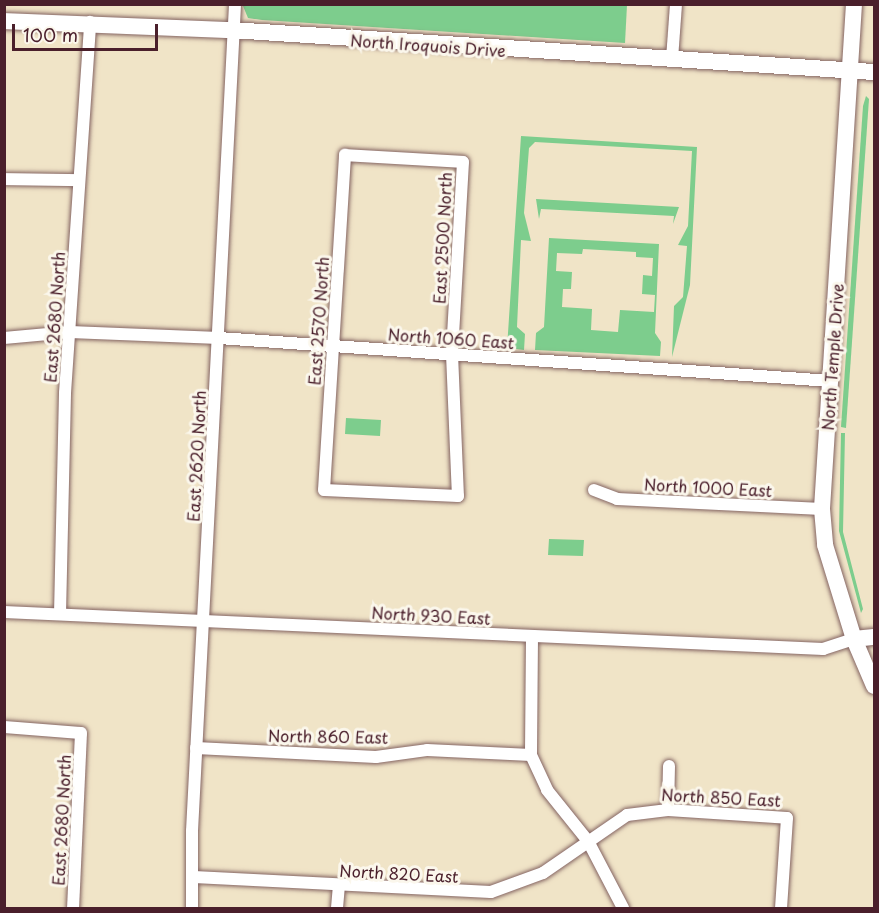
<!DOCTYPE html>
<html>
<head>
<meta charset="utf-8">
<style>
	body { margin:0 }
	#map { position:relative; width:879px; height:913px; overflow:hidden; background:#f0e4c7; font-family:"Playpen Sans",sans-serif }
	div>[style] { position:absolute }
	.green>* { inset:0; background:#7dcd8d }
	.roads { filter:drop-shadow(0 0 2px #846462) drop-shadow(0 0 2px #846462) }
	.street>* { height:12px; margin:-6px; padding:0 6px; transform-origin:6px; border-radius:6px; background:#fff }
	.secondary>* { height:16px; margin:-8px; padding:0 8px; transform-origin:8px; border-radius:8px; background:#fff }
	span { translate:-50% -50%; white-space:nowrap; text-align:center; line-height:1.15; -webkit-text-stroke:6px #fbf7ec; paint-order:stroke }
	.street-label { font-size:16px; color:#4a1f2b }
	.frame { position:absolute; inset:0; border:6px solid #4a1f2b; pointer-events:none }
	.scale { position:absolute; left:12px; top:24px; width:146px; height:27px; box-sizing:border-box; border:3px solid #4a1f2b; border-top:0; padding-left:8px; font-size:18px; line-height:21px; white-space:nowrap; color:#4a1f2b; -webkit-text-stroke:4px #fbf7ec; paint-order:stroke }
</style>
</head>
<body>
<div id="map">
	<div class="green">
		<div style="clip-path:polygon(627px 5px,625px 43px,262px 20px,248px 18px,243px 6px)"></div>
		<div style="clip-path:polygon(866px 96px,869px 99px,846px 428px,841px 427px,863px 106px)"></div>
		<div style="clip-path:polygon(521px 136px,697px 147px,690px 285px,672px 357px,674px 306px,683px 297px,687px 246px,678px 245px,688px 226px,692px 151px,535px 142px,529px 148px,524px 213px,531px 241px,521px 240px,517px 327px,525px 334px,524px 350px,507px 348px)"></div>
		<div style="clip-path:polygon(536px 199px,679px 207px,673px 224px,674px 216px,541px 209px,539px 219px)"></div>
		<div style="clip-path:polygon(evenodd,549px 238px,659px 244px,655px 333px,661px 342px,660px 356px,535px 350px,536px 333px,544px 327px,549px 238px,583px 249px,636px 252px,636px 257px,653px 258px,652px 276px,643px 275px,642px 294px,655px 295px,654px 312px,620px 310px,618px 332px,591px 330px,592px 309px,562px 307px,563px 289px,571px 289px,572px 272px,556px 271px,557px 253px,582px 254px,583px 249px)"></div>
		<div style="clip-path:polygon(346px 418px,381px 420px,380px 436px,345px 434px)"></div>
		<div style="clip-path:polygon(841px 433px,845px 433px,843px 532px,863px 609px,861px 613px,839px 531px)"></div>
		<div style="clip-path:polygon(549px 539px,584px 540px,583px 556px,548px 555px)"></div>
	</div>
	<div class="roads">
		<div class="street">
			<div style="left:672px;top:59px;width:55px;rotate:-85.8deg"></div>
			<div style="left:345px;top:155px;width:118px;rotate:3.4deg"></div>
			<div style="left:463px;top:162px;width:192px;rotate:93.3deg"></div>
			<div style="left:452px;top:354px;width:142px;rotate:87.6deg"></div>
			<div style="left:458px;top:496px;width:134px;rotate:-177.4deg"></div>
			<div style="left:324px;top:490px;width:336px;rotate:-86.4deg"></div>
			<div style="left:4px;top:179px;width:75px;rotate:0.8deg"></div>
			<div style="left:4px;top:338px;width:66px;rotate:-5.2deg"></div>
			<div style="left:70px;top:332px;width:149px;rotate:2.3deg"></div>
			<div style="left:219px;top:338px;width:614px;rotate:4.02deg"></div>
			<div style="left:594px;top:490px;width:25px;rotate:21deg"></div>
			<div style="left:617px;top:499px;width:205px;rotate:2.8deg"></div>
			<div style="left:4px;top:612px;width:820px;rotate:2.59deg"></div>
			<div style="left:823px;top:649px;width:33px;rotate:-18deg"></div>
			<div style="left:60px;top:614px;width:221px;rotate:-88.7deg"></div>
			<div style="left:65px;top:393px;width:372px;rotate:-86.1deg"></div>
			<div style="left:532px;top:637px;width:118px;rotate:90.5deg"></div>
			<div style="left:531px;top:755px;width:38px;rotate:65deg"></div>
			<div style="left:547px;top:790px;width:65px;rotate:51.2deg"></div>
			<div style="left:588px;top:841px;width:76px;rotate:62.4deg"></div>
			<div style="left:4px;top:727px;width:77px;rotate:4.5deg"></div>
			<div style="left:81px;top:733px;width:175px;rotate:92.6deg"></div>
			<div style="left:196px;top:748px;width:180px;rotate:2.9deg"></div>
			<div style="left:376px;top:757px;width:51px;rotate:-7.8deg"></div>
			<div style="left:427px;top:750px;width:104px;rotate:2.8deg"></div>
			<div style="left:668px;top:810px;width:44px;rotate:-88.7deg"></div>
			<div style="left:194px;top:877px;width:297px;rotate:2.9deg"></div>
			<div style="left:491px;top:892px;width:55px;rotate:-20.1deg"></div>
			<div style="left:543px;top:873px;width:102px;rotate:-34.6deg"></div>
			<div style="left:627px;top:815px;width:41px;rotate:-7deg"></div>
			<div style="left:668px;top:810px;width:119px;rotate:3.8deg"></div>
			<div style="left:787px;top:818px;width:90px;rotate:93.8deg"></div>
			<div style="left:192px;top:908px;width:77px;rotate:-90deg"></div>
			<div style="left:192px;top:831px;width:828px;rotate:-87.02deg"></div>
			<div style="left:337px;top:908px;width:21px;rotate:-85deg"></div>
		</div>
		<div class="secondary">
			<div style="left:854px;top:4px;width:506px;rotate:93.63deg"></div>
			<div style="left:822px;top:509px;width:36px;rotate:85deg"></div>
			<div style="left:825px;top:545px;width:98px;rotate:72.9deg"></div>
			<div style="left:854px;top:639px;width:51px;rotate:66.9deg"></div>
			<div style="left:4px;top:21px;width:227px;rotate:2.3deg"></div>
			<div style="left:231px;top:30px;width:644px;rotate:3.74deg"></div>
			<div style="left:854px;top:639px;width:20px;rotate:-6deg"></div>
		</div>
	</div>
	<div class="street-label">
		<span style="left:428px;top:45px;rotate:4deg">North Iroquois Drive</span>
		<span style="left:442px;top:238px;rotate:-87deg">East 2500 North</span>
		<span style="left:54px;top:317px;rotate:-86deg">East 2680 North</span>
		<span style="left:318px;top:321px;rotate:-86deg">East 2570 North</span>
		<span style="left:451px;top:338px;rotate:4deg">North 1060 East</span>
		<span style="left:832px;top:357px;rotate:-86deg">North Temple Drive</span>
		<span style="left:196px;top:456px;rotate:-87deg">East 2620 North</span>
		<span style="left:708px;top:487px;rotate:3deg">North 1000 East</span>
		<span style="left:431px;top:615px;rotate:3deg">North 930 East</span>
		<span style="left:328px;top:736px;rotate:1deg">North 860 East</span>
		<span style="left:721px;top:797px;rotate:3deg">North 850 East</span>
		<span style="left:61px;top:820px;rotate:-87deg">East 2680 North</span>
		<span style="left:399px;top:873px;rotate:3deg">North 820 East</span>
	</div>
	<div class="frame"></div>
	<div class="scale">100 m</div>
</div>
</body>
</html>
